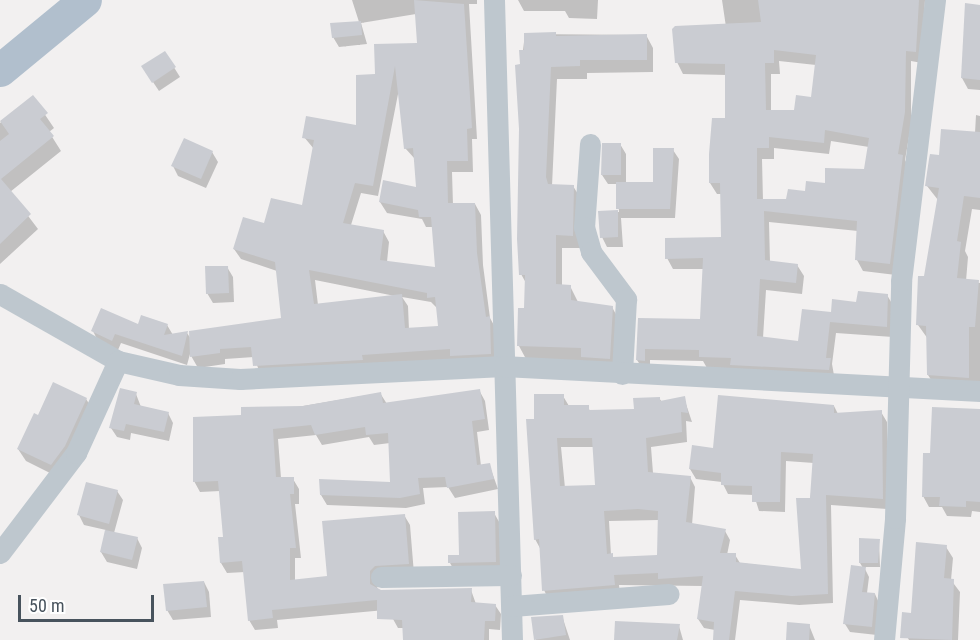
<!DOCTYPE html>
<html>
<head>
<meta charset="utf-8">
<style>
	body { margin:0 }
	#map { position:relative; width:980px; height:640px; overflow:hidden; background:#f2f0f0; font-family:"Roboto Condensed",sans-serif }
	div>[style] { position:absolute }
	.shadow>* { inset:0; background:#0003 }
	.building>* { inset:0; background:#caccd2 }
	.street>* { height:21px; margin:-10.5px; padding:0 10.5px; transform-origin:10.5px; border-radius:10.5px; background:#bec7ce }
	.primary>* { height:33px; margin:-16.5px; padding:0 16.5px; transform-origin:16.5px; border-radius:16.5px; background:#b1bfcd }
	span { translate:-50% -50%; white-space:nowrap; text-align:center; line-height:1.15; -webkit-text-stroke:6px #fff; paint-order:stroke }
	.scale { position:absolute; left:18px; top:595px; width:136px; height:27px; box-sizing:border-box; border:3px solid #48535d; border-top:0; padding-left:8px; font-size:18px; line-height:21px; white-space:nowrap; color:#48535d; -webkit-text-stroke:4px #fff; paint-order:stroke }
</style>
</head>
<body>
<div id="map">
	<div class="shadow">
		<div style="clip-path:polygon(evenodd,352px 0,477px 0,477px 4px,469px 4px,477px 139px,472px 139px,473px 172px,452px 172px,453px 205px,475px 204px,481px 215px,483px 265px,490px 318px,496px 329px,497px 364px,261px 376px,254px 357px,225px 359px,225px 364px,198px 368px,190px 354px,187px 365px,121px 343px,118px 350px,98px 341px,93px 331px,167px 325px,173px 335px,187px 333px,191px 339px,283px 319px,277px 271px,241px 259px,234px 249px,266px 225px,303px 207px,314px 149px,304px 137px,358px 127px,376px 76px,419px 44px,416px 14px,361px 23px,367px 44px,339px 47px,333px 37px,359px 22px,352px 0,399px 89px,405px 148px,415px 159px,418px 188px,380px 202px,387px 213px,422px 219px,426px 227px,433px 227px,437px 268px,387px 262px,389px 242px,383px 231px,351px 225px,361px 193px,378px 196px,399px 89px,352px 0,315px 280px,395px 296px,318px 305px,315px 280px,352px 0,402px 297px,431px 302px,437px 308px,439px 328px,409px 330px,408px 306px,402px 297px)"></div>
		<div style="clip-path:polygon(518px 0,598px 0,597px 19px,569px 18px,565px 11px,524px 11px)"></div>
		<div style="clip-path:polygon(evenodd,722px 0,925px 0,922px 63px,911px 61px,911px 125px,905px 160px,909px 168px,896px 275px,863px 271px,857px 260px,858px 231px,769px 222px,770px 262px,797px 265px,804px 276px,802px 294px,766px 290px,763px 338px,800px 343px,832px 313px,887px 295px,894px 307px,893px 337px,836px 333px,832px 364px,835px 381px,707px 368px,703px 361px,650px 360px,650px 371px,644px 371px,637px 360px,639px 319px,702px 321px,704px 269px,673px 269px,667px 258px,722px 238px,721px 194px,717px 194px,710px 183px,727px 119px,727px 75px,683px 74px,677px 62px,726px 27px,722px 0,779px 61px,816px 65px,812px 98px,795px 111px,771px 111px,771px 74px,780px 74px,779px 61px,722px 0,831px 141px,869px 147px,865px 171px,788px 200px,763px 201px,762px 159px,774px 159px,774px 148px,829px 154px,831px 141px)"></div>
		<div style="clip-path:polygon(980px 6px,980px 90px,968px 89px,962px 78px)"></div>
		<div style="clip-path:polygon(525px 34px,646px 35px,653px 48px,653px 72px,587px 73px,587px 79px,557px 79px,552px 186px,573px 186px,581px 199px,580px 248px,562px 248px,562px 286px,570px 286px,578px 302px,612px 307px,619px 320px,617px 371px,526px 359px,519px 346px,526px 310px,526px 283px,521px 274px,521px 66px)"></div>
		<div style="clip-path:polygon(165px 53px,180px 77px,159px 91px,149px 76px)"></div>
		<div style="clip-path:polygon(33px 97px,54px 128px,49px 132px,61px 151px,10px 192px,38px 229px,0 264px,0 123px)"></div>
		<div style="clip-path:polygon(976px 115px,980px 116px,980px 210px,972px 209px,965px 251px,968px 257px,966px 281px,980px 283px,980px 381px,937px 389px,928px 375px,928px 339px,918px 325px,938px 200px,927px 186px,940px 157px,975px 133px)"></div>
		<div style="clip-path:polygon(620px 144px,626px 154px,626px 183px,654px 183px,673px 150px,679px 159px,675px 218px,621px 218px,623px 247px,607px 247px,602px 237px,600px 212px,619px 212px,617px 184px,608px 184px,602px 175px)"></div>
		<div style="clip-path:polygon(212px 152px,218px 162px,206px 188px,178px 176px,173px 166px)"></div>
		<div style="clip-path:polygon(227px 267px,233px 277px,234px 302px,213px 303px,207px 293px)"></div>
		<div style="clip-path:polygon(479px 390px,485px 401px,489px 430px,477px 432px,481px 466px,489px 464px,498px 489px,455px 498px,448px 487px,423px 488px,425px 504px,406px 508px,327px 505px,321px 495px,391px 484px,390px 443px,374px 445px,369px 437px,322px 445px,316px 435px,278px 439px,281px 478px,293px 479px,299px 489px,299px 504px,295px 504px,301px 558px,295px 558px,295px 581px,329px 578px,404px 515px,410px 525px,414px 574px,375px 581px,385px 610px,277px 620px,278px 628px,255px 630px,249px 620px,245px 572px,227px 573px,221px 563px,219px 538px,225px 538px,220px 491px,200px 492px,194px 481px,243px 416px,380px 393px,387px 404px)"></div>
		<div style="clip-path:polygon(136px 394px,141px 407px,168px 413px,173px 423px,169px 441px,131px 433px,130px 440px,117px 437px,111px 428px)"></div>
		<div style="clip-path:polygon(evenodd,563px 396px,569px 406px,588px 407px,590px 411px,635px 411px,659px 398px,662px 402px,684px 398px,692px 422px,686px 421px,687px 442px,651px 447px,653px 473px,690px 477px,695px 487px,692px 525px,725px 531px,730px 540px,727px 555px,735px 555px,740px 563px,803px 570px,814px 463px,786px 461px,785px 512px,759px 511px,754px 495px,728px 494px,722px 482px,696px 479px,690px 469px,714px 449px,834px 406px,838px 414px,881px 412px,887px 422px,887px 509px,831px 505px,833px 603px,799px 605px,740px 600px,735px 640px,714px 640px,715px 630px,704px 628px,698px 619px,703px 586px,619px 585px,620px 595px,549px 600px,544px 590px,541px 550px,535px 539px,536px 420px,563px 396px,561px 447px,594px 447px,597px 486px,565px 488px,561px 447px,563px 396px,659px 520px,658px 556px,615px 559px,611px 555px,609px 521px,659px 520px)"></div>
		<div style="clip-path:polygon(86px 399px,94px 411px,58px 477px,26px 461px,18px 449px,39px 417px)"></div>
		<div style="clip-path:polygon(980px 411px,980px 512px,972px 511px,971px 517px,947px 516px,942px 507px,929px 507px,923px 496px,932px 455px)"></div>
		<div style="clip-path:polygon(117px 491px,123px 500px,114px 533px,137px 538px,142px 548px,137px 569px,107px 562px,101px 552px,106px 530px,84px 525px,79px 515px)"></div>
		<div style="clip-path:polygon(494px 513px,502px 527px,503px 577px,458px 577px,450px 563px,460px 556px)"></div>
		<div style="clip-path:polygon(879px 541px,880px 567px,864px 567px,869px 577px,867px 593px,875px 594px,879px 603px,877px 635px,850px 632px,845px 624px,863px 568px,860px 563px)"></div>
		<div style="clip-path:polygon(946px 547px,953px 558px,951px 580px,960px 592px,958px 640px,909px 640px,903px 629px)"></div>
		<div style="clip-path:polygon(204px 582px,209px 592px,211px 617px,173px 620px,167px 610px)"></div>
		<div style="clip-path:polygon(471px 590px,476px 604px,495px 605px,501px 614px,500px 630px,489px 629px,489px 640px,404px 640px,404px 628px,398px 628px,393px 619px)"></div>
		<div style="clip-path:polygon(562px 616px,570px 640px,536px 640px,532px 619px)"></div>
		<div style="clip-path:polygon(809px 625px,815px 640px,787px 640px)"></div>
		<div style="clip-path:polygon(679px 626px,683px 640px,616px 640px)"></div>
	</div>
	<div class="building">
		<div style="clip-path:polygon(evenodd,414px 0,464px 4px,472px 128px,467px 129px,468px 161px,447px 161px,448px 203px,475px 203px,477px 253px,486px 317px,490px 316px,491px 354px,450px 356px,450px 349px,362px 355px,363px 360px,253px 366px,251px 347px,220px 349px,220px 353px,190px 357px,189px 331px,281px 318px,275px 262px,233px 249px,243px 217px,264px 223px,271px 198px,302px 205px,314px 140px,302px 138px,306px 116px,356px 125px,356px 75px,375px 74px,374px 44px,417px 43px,414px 0,395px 66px,404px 149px,413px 148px,416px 187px,383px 180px,379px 202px,418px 210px,419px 217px,431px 217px,435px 267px,380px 260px,384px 230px,343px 223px,355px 183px,373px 186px,395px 66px,414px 0,309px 270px,427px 293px,427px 298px,435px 297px,438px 326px,405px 328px,402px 294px,314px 304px,309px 270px)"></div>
		<div style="clip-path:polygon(evenodd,758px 0,919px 0,916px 52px,906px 51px,905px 112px,898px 154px,903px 155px,890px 264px,855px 260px,857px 221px,764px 211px,765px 260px,798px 264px,796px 283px,760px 279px,757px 336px,798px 341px,802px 309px,831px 312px,832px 299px,856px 302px,858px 291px,888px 294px,887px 327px,830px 322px,826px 358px,831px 358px,829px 370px,730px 365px,731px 358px,699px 357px,699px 350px,645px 349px,645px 361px,636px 360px,638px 318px,700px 319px,703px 258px,665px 259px,665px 238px,721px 237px,720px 183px,709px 183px,709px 154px,712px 118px,725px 118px,725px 64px,675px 63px,672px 29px,675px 26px,761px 22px,758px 0,774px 50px,816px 55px,811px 97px,796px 95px,794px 110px,766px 110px,765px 63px,774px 63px,774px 50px,758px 0,825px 130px,869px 138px,864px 169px,825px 168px,825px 183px,806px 181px,805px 191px,788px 189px,786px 199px,757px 199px,757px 148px,769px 148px,769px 137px,824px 143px,825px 130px)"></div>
		<div style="clip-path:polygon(965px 3px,980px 5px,980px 80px,961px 78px)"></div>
		<div style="clip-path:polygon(361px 21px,362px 35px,332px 38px,330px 23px)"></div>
		<div style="clip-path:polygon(556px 32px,556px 36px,647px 34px,647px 60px,580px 60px,580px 66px,551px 67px,546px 177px,548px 184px,574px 185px,573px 236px,556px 235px,556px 284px,571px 285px,571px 300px,613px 306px,610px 359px,581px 357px,581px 348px,517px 346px,518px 308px,524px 308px,525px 275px,519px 275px,517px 239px,519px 129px,515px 65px,520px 64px,519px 50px,524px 50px,524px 33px)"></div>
		<div style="clip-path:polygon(165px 51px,176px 67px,152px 83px,141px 66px)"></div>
		<div style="clip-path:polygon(33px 95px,48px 113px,40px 119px,54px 136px,1px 179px,31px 214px,0 244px,0 141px,9px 134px,0 121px)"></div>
		<div style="clip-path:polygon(941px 129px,980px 132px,980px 198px,964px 196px,957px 241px,961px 242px,957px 278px,979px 280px,975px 327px,969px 327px,969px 378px,927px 375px,926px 326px,916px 325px,918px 276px,924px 276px,939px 188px,925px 186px,929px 159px,930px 154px,939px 155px)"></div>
		<div style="clip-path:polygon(184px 138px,213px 151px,201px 179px,171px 166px)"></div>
		<div style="clip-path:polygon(602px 143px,621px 143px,621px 175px,601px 175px)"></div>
		<div style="clip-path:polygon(653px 148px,674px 148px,670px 209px,616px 209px,616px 182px,653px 182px)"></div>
		<div style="clip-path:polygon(618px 210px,618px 237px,600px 238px,598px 211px)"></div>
		<div style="clip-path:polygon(205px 266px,228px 266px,229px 293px,206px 294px)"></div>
		<div style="clip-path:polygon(101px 308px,138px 324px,141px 315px,168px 324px,164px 335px,188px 331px,182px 356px,115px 334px,112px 341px,91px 331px)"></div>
		<div style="clip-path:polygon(53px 382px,87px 398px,65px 446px,51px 465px,17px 449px,34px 413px,38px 415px)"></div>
		<div style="clip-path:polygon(120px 388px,137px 392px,134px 404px,169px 412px,164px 432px,126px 424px,124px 431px,109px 428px)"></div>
		<div style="clip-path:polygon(480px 389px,485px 419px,472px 421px,477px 465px,490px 463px,494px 479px,447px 488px,445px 477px,418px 478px,420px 494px,400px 498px,320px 495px,319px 479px,390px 482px,388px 433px,366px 435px,365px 427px,315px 435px,311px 425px,273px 429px,276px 477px,294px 477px,294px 494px,290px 494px,296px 548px,290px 548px,290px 580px,327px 576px,322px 521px,405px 514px,409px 564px,375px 566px,370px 571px,370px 584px,381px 590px,472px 588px,471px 602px,496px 604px,495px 621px,485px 621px,484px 640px,403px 640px,402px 620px,377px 619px,377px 600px,272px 610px,273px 618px,248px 621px,242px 561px,220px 563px,218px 537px,223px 537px,218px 481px,193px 482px,193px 417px,241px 415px,241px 407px,303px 406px,381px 392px,383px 403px)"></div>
		<div style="clip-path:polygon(evenodd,534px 394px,564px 394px,564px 405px,589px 405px,589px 410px,634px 409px,633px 398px,660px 397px,660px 401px,685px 396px,688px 413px,681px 412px,682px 432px,646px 438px,648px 472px,691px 476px,686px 522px,726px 529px,720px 553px,736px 553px,736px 562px,801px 569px,796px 498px,810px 498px,813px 454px,781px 452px,780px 502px,752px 502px,752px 486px,721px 485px,721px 473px,689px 469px,692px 445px,713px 448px,718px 395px,834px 405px,834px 413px,882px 410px,883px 499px,826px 495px,828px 594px,792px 596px,735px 591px,729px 640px,713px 640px,714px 622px,697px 619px,703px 576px,658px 579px,658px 573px,614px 575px,615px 585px,542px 591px,539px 539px,534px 540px,526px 419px,534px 419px,534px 394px,557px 438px,592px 438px,595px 485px,560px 486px,557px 438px,534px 394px,638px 509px,658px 511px,657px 555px,613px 557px,613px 553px,607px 554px,604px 511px,638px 509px)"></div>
		<div style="clip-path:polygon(932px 407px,980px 409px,980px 502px,966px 501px,966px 507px,939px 506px,940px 497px,922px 497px,923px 453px,930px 453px)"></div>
		<div style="clip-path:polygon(86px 482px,118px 490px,109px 524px,77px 515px)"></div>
		<div style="clip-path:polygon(495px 511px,496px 562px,448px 563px,448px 555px,459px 555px,458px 512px)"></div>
		<div style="clip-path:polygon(105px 530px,138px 537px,132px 560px,100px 552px)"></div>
		<div style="clip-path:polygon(859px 538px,880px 539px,878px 563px,859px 563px)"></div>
		<div style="clip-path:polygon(916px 542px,947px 545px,944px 578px,954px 579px,952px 640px,900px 638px,902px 612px,911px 613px)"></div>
		<div style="clip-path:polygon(851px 565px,866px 567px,862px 592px,875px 593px,872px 627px,843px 624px)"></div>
		<div style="clip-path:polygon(204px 581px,207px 607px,166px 611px,163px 584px)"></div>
		<div style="clip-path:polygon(563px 615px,566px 635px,534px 640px,531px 617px)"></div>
		<div style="clip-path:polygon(615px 621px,680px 624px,677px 640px,614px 640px)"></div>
		<div style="clip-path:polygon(787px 622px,810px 624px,809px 640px,786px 640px)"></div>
	</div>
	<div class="street">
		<div style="left:494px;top:0;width:640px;rotate:88.39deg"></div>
		<div style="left:590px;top:144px;width:83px;rotate:94.1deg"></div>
		<div style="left:584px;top:227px;width:26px;rotate:74deg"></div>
		<div style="left:591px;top:252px;width:59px;rotate:53.3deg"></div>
		<div style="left:626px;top:299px;width:75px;rotate:93.1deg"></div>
		<div style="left:0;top:294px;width:136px;rotate:29.6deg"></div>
		<div style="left:118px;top:361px;width:63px;rotate:12.9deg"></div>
		<div style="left:179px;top:375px;width:61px;rotate:3.8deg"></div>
		<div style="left:240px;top:379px;width:264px;rotate:-2.8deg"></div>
		<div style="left:504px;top:366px;width:477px;rotate:3deg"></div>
		<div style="left:0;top:553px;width:126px;rotate:-52.8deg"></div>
		<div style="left:76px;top:453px;width:101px;rotate:-65.5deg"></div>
		<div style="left:381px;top:577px;width:130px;rotate:-0.9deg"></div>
		<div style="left:512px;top:606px;width:157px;rotate:-4.4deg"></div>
		<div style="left:884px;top:640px;width:122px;rotate:-84.8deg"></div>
		<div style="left:895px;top:518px;width:237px;rotate:-88.5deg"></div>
		<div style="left:901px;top:281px;width:283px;rotate:-83.1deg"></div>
	</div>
	<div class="primary">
		<div style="left:0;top:70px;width:110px;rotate:-39.5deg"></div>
	</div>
	<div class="scale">50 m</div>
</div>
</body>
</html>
